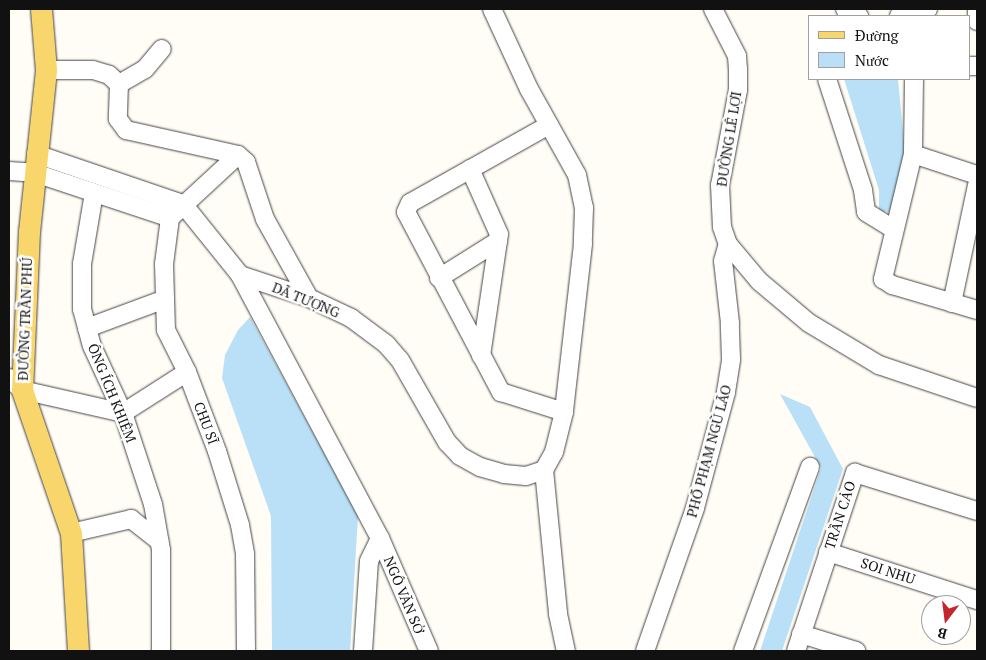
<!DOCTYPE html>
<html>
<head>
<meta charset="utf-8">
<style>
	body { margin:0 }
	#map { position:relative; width:986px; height:660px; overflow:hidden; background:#fffdf5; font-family:"PT Serif",serif }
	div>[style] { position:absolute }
	.water>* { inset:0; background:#b9e0f7 }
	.roads { filter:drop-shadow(0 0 1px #444) drop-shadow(0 0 1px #444) }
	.minor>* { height:18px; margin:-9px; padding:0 9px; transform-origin:9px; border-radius:9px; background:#fff }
	.major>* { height:21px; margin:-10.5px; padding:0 10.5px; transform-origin:10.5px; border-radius:10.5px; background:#f9d66b }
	span { translate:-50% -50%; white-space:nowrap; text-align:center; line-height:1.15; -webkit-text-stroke:5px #fff; paint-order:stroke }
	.street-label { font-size:14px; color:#111 }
	.frame { position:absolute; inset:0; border:10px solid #111; pointer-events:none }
	.legend { position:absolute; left:808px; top:15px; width:162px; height:65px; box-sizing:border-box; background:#fff; border:1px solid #a0a0a0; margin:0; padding:6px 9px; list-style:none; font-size:15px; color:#111 }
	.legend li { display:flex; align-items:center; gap:10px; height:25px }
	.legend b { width:25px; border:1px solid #a0a0a0 }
	.north { position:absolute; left:921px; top:595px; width:50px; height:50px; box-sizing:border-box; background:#fff; border:1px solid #a0a0a0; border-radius:50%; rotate:195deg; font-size:14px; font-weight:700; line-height:20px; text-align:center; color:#111 }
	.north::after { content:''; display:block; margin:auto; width:18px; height:22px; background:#c4262e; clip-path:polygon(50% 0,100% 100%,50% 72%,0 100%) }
</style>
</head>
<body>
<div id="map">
	<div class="water">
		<div style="clip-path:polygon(844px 79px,898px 79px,905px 153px,892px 212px,879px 211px,879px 190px)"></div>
		<div style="clip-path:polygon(250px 317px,358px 516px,350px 651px,272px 651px,271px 516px,222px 378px,225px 355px,238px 330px)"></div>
		<div style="clip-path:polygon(780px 394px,810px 407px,843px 469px,782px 651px,760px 651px,821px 468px)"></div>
	</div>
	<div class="roads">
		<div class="minor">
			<div style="left:492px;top:9px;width:88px;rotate:65.2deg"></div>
			<div style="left:529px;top:89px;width:98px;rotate:60.8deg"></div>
			<div style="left:577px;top:175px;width:34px;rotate:78deg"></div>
			<div style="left:584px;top:208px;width:36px;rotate:92deg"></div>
			<div style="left:583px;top:244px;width:169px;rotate:96.5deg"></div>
			<div style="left:564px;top:412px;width:41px;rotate:104deg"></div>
			<div style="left:554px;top:452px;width:21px;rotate:119deg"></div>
			<div style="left:544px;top:470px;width:145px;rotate:84.4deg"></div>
			<div style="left:558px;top:614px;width:38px;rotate:78deg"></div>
			<div style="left:713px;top:9px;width:53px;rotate:62.9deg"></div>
			<div style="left:737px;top:56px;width:13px;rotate:86deg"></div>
			<div style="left:738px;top:69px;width:21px;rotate:90deg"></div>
			<div style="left:738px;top:90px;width:97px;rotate:100.7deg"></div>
			<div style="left:720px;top:185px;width:42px;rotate:87.3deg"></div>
			<div style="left:722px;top:227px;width:18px;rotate:71deg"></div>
			<div style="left:728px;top:244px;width:48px;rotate:50deg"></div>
			<div style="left:759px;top:281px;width:65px;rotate:40deg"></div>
			<div style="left:809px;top:323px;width:82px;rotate:31deg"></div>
			<div style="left:879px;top:365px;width:103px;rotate:18.6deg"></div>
			<div style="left:845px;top:9px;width:16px;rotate:27deg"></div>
			<div style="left:977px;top:9px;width:12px;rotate:90deg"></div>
			<div style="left:899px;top:16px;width:30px;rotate:-14deg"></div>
			<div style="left:970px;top:66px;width:7px"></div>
			<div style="left:46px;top:70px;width:47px"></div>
			<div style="left:93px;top:70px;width:17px;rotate:17deg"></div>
			<div style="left:109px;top:75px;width:13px;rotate:42deg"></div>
			<div style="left:119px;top:84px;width:35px;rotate:92deg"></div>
			<div style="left:118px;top:119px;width:14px;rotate:54deg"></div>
			<div style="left:126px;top:130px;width:115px;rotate:12.6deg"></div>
			<div style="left:238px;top:155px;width:11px;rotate:41deg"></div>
			<div style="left:246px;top:162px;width:60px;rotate:71.6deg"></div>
			<div style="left:265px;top:219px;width:90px;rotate:60.9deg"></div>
			<div style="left:827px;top:79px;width:117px;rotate:72deg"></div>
			<div style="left:863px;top:190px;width:22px;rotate:82deg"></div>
			<div style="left:866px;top:212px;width:32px;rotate:32deg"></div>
			<div style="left:914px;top:79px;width:75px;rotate:90.8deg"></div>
			<div style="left:913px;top:154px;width:129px;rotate:103.5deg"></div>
			<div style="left:883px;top:279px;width:11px;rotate:34deg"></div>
			<div style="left:892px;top:285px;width:89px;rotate:16.4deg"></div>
			<div style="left:119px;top:84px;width:30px;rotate:-30deg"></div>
			<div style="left:145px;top:69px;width:26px;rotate:-50deg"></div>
			<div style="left:549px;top:125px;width:159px;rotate:150.7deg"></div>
			<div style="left:410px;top:203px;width:10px;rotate:114deg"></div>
			<div style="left:406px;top:212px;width:204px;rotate:62.2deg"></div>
			<div style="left:501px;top:392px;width:66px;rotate:17.6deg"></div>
			<div style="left:36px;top:154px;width:155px;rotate:18.8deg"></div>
			<div style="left:183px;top:204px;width:91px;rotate:51.2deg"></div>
			<div style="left:240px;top:275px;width:73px;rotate:18.4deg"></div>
			<div style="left:309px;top:298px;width:47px;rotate:25.5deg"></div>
			<div style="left:351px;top:318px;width:44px;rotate:36.6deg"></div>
			<div style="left:386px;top:344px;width:21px;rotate:49deg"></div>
			<div style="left:400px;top:360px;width:95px;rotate:60.2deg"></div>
			<div style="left:447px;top:442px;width:19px;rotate:47deg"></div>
			<div style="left:460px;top:456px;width:23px;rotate:29deg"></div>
			<div style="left:480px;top:467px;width:25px;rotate:16deg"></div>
			<div style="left:504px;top:474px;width:22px;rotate:5deg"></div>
			<div style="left:526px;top:476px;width:19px;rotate:-18deg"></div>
			<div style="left:913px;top:154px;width:67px;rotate:18.2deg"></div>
			<div style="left:238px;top:155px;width:93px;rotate:137.2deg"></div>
			<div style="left:170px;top:218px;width:46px;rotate:97.4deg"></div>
			<div style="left:164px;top:264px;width:66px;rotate:88.3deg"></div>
			<div style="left:166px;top:330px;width:47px;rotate:63.4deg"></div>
			<div style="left:187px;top:372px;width:85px;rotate:69.2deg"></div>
			<div style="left:217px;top:451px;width:77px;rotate:72.7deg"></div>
			<div style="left:240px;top:525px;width:29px;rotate:80deg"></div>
			<div style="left:245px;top:554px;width:97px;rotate:89.4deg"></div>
			<div style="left:470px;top:169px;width:71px;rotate:66deg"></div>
			<div style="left:499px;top:234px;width:123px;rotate:98.4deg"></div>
			<div style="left:9px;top:171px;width:26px;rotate:4deg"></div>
			<div style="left:35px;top:173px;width:142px;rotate:18.4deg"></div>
			<div style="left:94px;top:193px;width:72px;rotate:99.6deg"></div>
			<div style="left:82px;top:264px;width:45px;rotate:90deg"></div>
			<div style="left:82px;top:309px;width:38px;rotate:75deg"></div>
			<div style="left:92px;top:346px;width:74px;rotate:65.2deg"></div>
			<div style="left:123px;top:413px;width:96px;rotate:71.8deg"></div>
			<div style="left:153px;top:504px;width:47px;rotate:80.1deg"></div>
			<div style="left:161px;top:550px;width:101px;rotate:90deg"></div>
			<div style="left:240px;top:275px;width:298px;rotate:62deg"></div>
			<div style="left:380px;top:538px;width:123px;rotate:66.6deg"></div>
			<div style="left:439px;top:278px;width:70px;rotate:-32.1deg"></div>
			<div style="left:952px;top:303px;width:121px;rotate:-78deg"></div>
			<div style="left:87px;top:328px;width:83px;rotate:-20.4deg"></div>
			<div style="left:9px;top:378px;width:18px;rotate:43deg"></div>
			<div style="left:22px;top:390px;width:104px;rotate:12.8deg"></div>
			<div style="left:123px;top:413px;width:76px;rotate:-32.6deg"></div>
			<div style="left:71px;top:533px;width:62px;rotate:-13.1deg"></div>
			<div style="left:131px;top:519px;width:36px;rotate:38deg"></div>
			<div style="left:828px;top:552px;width:157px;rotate:17.9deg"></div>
			<div style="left:801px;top:634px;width:58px;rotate:17.2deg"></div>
			<div style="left:363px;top:651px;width:90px;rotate:-86.2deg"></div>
			<div style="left:369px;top:561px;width:25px;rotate:-64deg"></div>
			<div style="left:645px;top:651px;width:151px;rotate:-70.7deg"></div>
			<div style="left:695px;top:508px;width:120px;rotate:-75deg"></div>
			<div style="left:726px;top:392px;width:33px;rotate:-81deg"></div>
			<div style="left:731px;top:359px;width:36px;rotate:-92deg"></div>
			<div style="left:730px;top:323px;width:62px;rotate:-96.4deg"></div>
			<div style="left:723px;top:261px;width:18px;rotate:-74deg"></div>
			<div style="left:743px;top:651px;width:196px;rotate:-70deg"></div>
			<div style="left:796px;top:651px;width:188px;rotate:-71.7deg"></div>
			<div style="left:855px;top:473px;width:128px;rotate:17.3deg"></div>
		</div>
		<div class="major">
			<div style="left:41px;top:9px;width:61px;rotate:85.3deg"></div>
			<div style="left:46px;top:70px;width:162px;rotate:96deg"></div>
			<div style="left:29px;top:231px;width:159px;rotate:92.5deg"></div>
			<div style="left:22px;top:390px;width:151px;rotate:71.1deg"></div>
			<div style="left:71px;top:533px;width:118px;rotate:86.6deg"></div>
		</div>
	</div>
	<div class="street-label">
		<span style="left:729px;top:139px;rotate:-81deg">ĐƯỜNG LÊ LỢI</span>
		<span style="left:306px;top:300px;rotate:22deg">DÃ TƯỢNG</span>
		<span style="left:25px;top:319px;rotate:-88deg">ĐƯỜNG TRẦN PHÚ</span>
		<span style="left:112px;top:393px;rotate:68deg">ÔNG ÍCH KHIÊM</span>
		<span style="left:206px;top:423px;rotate:69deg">CHU SĨ</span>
		<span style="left:709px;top:451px;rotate:-75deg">PHỐ PHẠM NGŨ LÃO</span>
		<span style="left:840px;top:515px;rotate:-72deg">TRẦN CẢO</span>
		<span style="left:888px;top:571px;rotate:18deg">SOI NHU</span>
		<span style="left:404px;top:595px;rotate:67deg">NGÔ VĂN SỞ</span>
	</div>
	<div class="frame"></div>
	<ul class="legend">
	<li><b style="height:6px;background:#f9d66b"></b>Đường</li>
	<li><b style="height:14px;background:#b9e0f7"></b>Nước</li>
	</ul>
	<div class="north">B</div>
</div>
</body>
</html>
